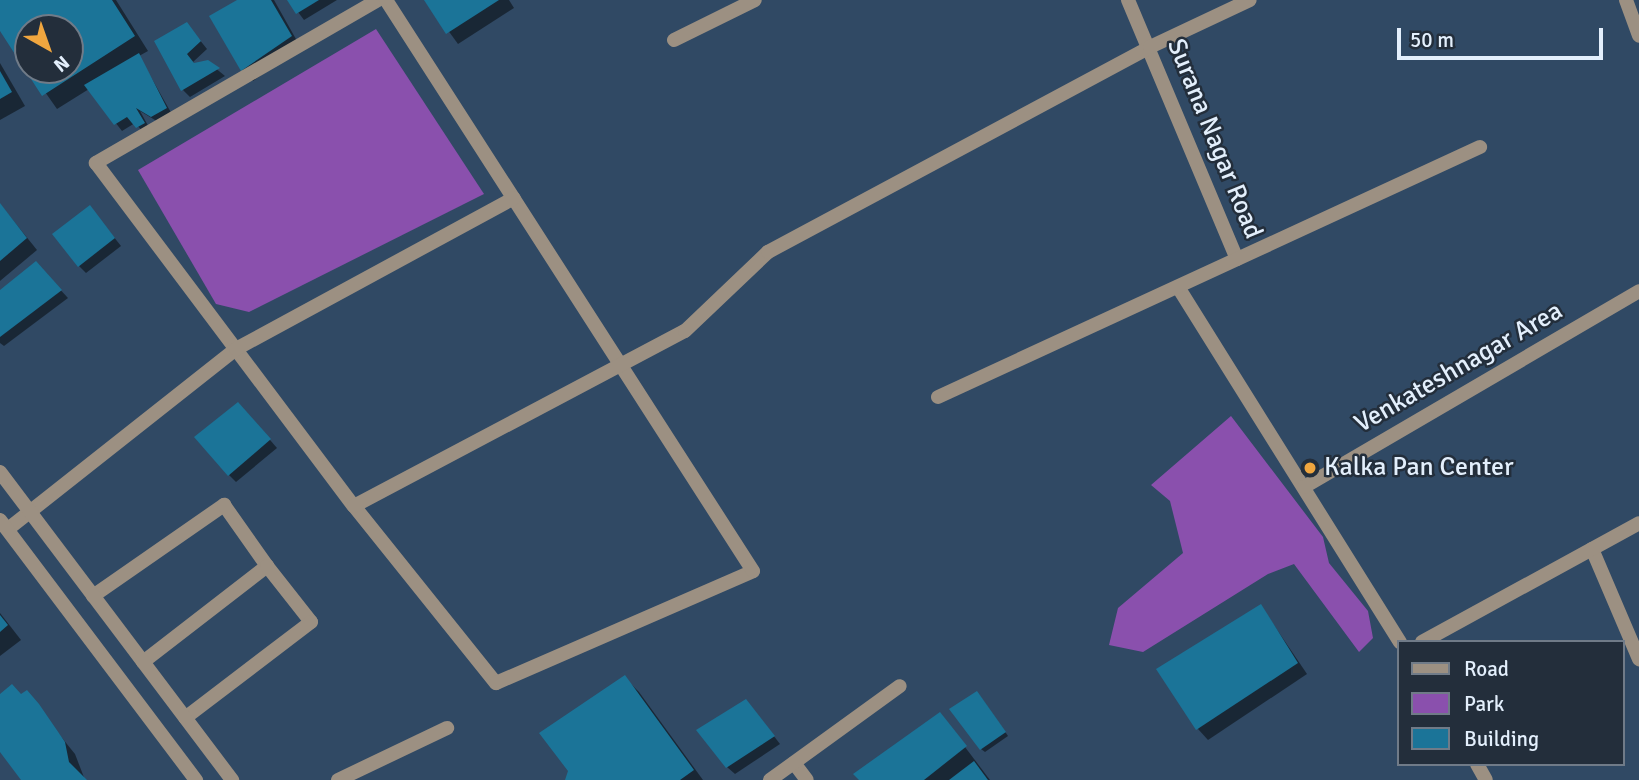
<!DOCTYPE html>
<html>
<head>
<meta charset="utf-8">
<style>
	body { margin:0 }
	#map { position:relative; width:1639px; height:780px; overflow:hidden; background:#304964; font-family:Signika,sans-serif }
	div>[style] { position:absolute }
	.green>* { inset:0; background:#8a50ad }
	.shadow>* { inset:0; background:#0007 }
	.building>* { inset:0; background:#1b7498 }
	.minor>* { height:14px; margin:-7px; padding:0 7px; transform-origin:7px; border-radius:7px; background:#9c9082 }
	.tertiary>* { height:14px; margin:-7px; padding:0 7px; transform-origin:7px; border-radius:7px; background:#9c9082 }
	.dots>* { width:19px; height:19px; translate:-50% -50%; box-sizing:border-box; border:4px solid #232e3b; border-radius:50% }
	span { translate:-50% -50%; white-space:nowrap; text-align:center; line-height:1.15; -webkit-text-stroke:5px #232e3b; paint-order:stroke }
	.street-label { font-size:26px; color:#e3effc }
	.poi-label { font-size:26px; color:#e3effc }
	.left { translate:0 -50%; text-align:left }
	.legend { position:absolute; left:1397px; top:640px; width:228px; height:126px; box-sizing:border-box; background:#232e3b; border:2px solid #707b88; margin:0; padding:9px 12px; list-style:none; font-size:21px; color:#e3effc }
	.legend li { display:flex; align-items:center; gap:14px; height:35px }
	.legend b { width:35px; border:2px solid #707b88 }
	.north { position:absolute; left:14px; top:14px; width:70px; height:70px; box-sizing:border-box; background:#232e3b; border:2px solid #707b88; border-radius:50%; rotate:140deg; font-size:19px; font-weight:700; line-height:28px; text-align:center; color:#e3effc }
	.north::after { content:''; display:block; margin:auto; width:24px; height:32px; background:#f0a63f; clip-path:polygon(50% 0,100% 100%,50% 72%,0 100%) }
	.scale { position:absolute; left:1397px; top:28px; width:206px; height:32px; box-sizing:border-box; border:4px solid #e3effc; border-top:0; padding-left:9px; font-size:21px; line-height:24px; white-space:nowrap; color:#e3effc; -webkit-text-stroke:5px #232e3b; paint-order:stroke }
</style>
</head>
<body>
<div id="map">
	<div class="green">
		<div style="clip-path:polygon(376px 29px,484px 194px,249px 312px,216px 304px,138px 170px)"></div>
		<div style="clip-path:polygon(1231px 416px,1323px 537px,1329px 563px,1368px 611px,1373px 638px,1359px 652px,1294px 564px,1268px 574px,1143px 652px,1109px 645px,1118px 608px,1183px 553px,1170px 501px,1151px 485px)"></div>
	</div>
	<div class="shadow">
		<div style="clip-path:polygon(evenodd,0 0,116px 0,148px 51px,139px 56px,173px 116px,160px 123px,140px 111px,151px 131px,145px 134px,135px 123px,122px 131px,89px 89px,57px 109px,0 28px,0 0,28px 28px,70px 28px,70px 70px,28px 70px,28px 28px)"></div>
		<div style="clip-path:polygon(240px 0,274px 0,301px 48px,253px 81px,242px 70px)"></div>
		<div style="clip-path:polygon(289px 0,337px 0,304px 20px)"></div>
		<div style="clip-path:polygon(426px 0,509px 0,514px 8px,458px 44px)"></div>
		<div style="clip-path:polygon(187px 24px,207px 49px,193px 62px,195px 65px,208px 62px,225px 76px,190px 97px,183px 90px)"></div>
		<div style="clip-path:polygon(0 63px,25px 106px,0 120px)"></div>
		<div style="clip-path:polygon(0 204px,37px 250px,0 281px)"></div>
		<div style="clip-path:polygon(90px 207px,121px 246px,86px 273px,79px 266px)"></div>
		<div style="clip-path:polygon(43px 271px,68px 298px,4px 346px,0 343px,0 292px)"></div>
		<div style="clip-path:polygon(245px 411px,277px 448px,236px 482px,229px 475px)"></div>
		<div style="clip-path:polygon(1261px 606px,1307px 674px,1208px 740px,1198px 729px)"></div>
		<div style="clip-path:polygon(0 613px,21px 640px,0 656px)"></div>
		<div style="clip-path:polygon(625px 678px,639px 692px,703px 780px,567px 780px)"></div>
		<div style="clip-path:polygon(0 696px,58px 733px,75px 754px,85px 780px,23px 780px,0 749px)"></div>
		<div style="clip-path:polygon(980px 696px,1008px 736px,985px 752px,981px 749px)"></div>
		<div style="clip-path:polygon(753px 709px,780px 744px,735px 774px,727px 767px)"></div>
		<div style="clip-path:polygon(940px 714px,990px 780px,861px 780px)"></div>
	</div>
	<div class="building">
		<div style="clip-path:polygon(evenodd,0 0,112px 0,135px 36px,42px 96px,0 31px,0 0,28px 28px,70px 28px,70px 70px,28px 70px,28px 28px)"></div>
		<div style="clip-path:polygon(237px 0,271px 0,292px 36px,241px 71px,209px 16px)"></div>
		<div style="clip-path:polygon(287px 0,319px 0,296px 14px)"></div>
		<div style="clip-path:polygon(424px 0,499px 0,446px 34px)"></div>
		<div style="clip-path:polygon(187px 22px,201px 41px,187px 54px,194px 63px,208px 60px,220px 68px,181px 91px,154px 41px)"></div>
		<div style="clip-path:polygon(139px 53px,167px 108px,151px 117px,136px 108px,145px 123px,136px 128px,127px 117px,114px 125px,84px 85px)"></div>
		<div style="clip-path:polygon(0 71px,12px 92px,0 99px)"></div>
		<div style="clip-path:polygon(0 203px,27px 238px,0 261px)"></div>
		<div style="clip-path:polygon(90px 205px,115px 238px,78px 267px,52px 234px)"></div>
		<div style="clip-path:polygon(36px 261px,62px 290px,0 337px,0 290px)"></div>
		<div style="clip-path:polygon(238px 402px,271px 439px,228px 476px,194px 437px)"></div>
		<div style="clip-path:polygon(1261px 604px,1298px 663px,1196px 730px,1156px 669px)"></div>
		<div style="clip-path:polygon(0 615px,8px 625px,0 632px)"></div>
		<div style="clip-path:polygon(625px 675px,694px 770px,680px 780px,565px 780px,568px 771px,539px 733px)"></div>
		<div style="clip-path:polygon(12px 684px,21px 694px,27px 690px,39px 704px,65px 742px,69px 762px,87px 780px,21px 780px,0 752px,0 694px)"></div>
		<div style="clip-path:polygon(977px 691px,1006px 732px,980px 750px,949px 709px)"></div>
		<div style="clip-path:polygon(746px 699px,775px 736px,726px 768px,696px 730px)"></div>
		<div style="clip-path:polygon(940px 712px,967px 746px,924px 780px,859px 780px,853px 774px)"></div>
		<div style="clip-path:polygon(974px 761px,988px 780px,949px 780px)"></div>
	</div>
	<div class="minor">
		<div style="left:378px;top:0;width:326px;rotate:150deg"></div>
		<div style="left:96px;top:163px;width:429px;rotate:53.1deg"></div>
		<div style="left:354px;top:506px;width:227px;rotate:51.3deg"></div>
		<div style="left:496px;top:683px;width:280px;rotate:-23.5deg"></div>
		<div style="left:753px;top:571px;width:679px;rotate:-122.73deg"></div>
		<div style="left:1128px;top:0;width:281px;rotate:67.2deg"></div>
		<div style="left:1626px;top:0;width:38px;rotate:70deg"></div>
		<div style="left:674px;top:40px;width:90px;rotate:-26.3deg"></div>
		<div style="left:1178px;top:287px;width:419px;rotate:58deg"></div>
		<div style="left:938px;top:397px;width:597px;rotate:-24.76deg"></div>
		<div style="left:1304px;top:487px;width:388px;rotate:-30.3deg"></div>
		<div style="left:354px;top:506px;width:374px;rotate:-27.9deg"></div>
		<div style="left:685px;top:331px;width:115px;rotate:-43.6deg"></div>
		<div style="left:768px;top:252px;width:434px;rotate:-28.2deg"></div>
		<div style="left:1150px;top:47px;width:110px;rotate:-25.2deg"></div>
		<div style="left:8px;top:529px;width:290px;rotate:-38.3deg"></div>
		<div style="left:236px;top:349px;width:316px;rotate:-28.5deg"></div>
		<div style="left:1592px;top:549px;width:120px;rotate:66.9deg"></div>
		<div style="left:93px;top:596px;width:160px;rotate:-34.8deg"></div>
		<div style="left:224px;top:505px;width:75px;rotate:54.8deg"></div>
		<div style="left:1422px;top:642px;width:247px;rotate:-28.7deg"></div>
		<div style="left:143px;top:662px;width:157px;rotate:-37.7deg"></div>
		<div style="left:267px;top:566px;width:71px;rotate:51.8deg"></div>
		<div style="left:311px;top:622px;width:158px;rotate:142.7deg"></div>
		<div style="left:794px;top:763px;width:21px;rotate:53deg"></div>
		<div style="left:1477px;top:764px;width:18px;rotate:61deg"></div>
		<div style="left:338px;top:780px;width:121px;rotate:-25.5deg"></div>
		<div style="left:770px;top:780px;width:160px;rotate:-35.9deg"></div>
	</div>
	<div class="tertiary">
		<div style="left:0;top:472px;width:386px;rotate:53deg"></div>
		<div style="left:0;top:520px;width:326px;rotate:53deg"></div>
	</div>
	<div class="dots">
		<div style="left:1310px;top:468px;background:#f0a63f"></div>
	</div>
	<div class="street-label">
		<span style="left:1214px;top:139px;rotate:68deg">Surana Nagar Road</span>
		<span style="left:1459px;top:368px;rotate:-30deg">Venkateshnagar Area</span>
	</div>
	<div class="poi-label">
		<span class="left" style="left:1324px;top:468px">Kalka Pan Center</span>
	</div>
	<ul class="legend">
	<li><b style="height:9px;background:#9c9082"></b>Road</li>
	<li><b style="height:19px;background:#8a50ad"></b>Park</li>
	<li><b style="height:19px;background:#1b7498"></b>Building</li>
	</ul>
	<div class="north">N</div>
	<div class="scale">50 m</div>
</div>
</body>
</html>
